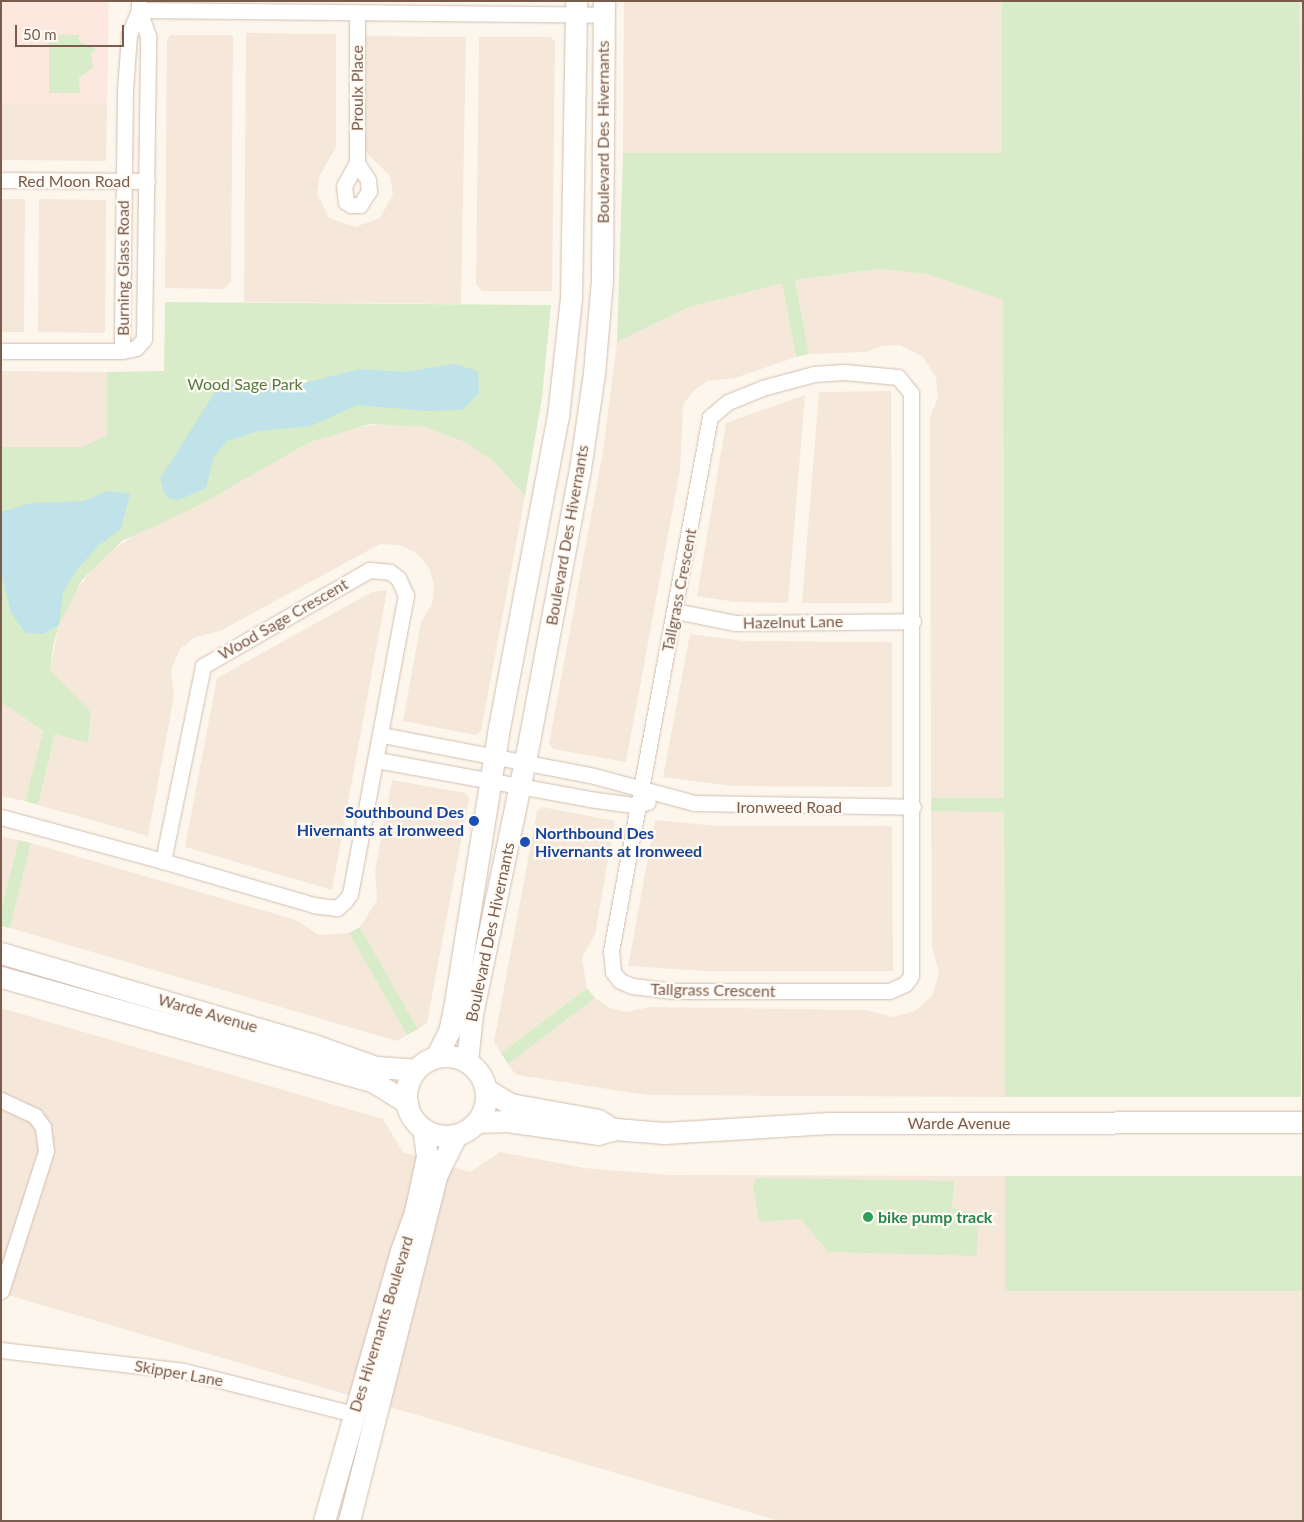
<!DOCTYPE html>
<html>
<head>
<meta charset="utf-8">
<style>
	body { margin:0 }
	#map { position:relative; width:1304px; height:1522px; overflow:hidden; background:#fdf6ec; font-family:Lato,sans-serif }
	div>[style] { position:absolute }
	.residential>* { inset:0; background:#f5e8da }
	.commercial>* { inset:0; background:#fde8e0 }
	.green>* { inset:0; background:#d8ecc9 }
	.water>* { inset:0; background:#bfe3e8 }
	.roads { filter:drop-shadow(0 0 1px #d1beb0) drop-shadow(0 0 1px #d1beb0) }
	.street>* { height:15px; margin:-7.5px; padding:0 7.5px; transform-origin:7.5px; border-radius:7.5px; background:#fff }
	.secondary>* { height:21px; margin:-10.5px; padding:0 10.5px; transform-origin:10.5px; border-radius:10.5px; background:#fff }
	.secondary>.ring { margin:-10.5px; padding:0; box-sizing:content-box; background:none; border:21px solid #fff; border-radius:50% }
	.dots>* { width:14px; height:14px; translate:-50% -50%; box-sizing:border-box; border:2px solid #fffaf3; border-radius:50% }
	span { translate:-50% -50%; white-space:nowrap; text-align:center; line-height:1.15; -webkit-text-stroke:4.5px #fffaf3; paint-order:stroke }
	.street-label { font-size:16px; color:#7a5c4d }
	.park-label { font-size:16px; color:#537a41 }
	.transit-label { font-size:16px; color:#164399; font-weight:700 }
	.right { translate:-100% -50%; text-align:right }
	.left { translate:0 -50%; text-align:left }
	.leisure-label { font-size:16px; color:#27864d; font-weight:700 }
	.frame { position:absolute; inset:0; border:2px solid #7a5c4d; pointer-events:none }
	.scale { position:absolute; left:15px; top:25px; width:109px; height:22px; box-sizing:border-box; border:2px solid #7a5c4d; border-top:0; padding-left:6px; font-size:15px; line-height:18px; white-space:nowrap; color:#7a5c4d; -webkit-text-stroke:4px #fffaf3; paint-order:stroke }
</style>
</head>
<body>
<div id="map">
	<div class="residential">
		<div style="clip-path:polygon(624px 1px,1002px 1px,1002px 153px,623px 153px)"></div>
		<div style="clip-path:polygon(1299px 1px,1303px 1px,1303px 298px,1300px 296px)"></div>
		<div style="clip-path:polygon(246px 33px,336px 34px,336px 147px,320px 175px,317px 193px,329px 218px,355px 227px,380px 218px,393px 194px,390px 176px,362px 148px,363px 36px,466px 37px,461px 304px,244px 302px)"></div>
		<div style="clip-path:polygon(171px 35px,233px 35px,231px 282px,224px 289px,165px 288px,167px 39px)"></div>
		<div style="clip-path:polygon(479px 37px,551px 37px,555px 42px,552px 291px,482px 291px,476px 284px)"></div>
		<div style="clip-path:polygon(1px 104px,107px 104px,106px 161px,1px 160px)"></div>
		<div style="clip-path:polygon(1px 199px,25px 199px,24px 332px,1px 332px)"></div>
		<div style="clip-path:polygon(39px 199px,106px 200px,105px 333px,38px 332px)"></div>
		<div style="clip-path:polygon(880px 269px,927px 274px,1003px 300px,1004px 798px,931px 798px,930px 417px,938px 398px,936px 378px,923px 357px,900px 345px,882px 346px,866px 352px,809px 354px,795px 280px)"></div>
		<div style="clip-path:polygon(782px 282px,796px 357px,735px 378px,708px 381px,693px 391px,683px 405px,680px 470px,626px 762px,553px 749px,549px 744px,603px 451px,617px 342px,689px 307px)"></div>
		<div style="clip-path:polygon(1px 371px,107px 372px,107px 435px,82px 447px,1px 447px)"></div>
		<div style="clip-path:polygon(891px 391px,892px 603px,802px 603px,819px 392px)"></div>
		<div style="clip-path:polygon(805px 395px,788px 603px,735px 602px,697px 596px,726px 423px)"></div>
		<div style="clip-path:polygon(392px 423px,425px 427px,467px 443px,494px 462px,525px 496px,481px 731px,476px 735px,403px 721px,421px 622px,432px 604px,434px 584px,428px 566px,415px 552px,399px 545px,380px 544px,220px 631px,195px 637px,180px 649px,171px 670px,174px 696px,148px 836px,38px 805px,55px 734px,88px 743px,91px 712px,50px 670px,59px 625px,70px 599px,100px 559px,149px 525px,200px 505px,310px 442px,343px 429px)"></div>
		<div style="clip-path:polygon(1303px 505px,1303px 786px,1301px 786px,1300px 506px)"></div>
		<div style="clip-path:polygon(387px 590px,332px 890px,185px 847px,217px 678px,372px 592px)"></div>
		<div style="clip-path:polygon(690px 634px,744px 641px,892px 642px,892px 787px,733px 786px,663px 777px)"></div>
		<div style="clip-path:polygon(1px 702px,43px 731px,25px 801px,1px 796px)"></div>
		<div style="clip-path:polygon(392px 780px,465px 793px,469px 798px,427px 1023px,418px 1029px,360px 927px,377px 900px,375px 872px)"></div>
		<div style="clip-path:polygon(1301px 799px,1303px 799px,1301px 1097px)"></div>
		<div style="clip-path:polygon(542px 807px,615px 821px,595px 934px,582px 958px,587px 988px,501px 1053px,494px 1042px,537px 811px)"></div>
		<div style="clip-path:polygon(931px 811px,1004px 811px,1005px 1097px,647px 1095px,524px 1076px,515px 1074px,508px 1064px,595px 998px,610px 1008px,626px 1012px,650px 1007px,867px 1010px,893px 1017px,915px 1011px,932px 996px,939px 974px,932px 945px)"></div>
		<div style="clip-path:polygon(655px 820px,718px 826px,892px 826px,893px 971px,705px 971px,628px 966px)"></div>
		<div style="clip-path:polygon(1px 837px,19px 840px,1px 909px)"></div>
		<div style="clip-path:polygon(31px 843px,296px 920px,319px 935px,349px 933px,407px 1035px,397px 1041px,10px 928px)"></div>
		<div style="clip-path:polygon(1px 1008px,383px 1119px,403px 1152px,470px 1172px,500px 1152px,584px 1168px,669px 1175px,1005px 1176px,1005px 1291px,1302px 1291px,1303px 1176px,1303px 1521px,779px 1521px,1px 1293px)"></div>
	</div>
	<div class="commercial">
		<div style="clip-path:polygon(1px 1px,109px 1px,107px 104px,1px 104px)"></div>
	</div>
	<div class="green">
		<div style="clip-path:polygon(1002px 1px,1299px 1px,1303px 298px,1301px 1097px,1005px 1097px,1004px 812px,931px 811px,931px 798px,1004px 798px,1003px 300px,927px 274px,880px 269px,795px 280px,809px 354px,796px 357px,782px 283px,689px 307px,617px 342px,623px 153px,1002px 153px)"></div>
		<div style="clip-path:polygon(49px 34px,79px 35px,79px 41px,96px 49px,91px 54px,93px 68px,79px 78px,80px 93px,49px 93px)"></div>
		<div style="clip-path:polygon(165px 302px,551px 305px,542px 398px,525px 496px,494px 462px,467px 443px,425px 427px,370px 424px,310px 442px,200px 505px,122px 541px,82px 580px,59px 625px,53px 647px,50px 670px,91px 712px,88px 743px,55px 734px,38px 805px,25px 801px,43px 731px,1px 702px,1px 447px,82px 447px,107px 435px,107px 372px,164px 371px)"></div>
		<div style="clip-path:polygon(19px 840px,31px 843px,10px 928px,1px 926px,1px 909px)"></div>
		<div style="clip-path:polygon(360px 927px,418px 1029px,407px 1035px,349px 933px)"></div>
		<div style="clip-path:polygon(587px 988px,595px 998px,508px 1064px,501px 1053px)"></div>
		<div style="clip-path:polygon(1005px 1176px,1302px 1176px,1302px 1291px,1005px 1291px)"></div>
		<div style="clip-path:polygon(756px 1178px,954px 1181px,952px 1208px,978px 1214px,977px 1256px,828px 1252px,801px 1219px,759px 1222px,753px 1185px)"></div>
	</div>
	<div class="water">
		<div style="clip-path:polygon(455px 364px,478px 371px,479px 393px,462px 410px,425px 411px,357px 405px,311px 426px,258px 431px,227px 441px,214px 456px,206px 488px,179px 500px,170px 499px,164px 492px,160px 479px,215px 392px,238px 382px,296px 385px,360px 369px,403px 372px)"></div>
		<div style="clip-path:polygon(107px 491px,130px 494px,121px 529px,98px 546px,77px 570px,63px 592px,59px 625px,43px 634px,25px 633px,11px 613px,1px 572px,1px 512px,31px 503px,84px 501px)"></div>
	</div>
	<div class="roads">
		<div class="street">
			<div style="left:139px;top:2px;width:8px;rotate:90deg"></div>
			<div style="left:139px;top:10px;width:465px;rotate:0.6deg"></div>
			<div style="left:357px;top:13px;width:150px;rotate:90deg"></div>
			<div style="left:357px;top:163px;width:20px;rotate:57deg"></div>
			<div style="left:368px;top:180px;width:11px;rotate:85deg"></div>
			<div style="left:369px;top:191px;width:17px;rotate:123deg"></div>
			<div style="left:360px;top:205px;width:9px;rotate:180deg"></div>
			<div style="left:351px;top:205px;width:6px;rotate:-149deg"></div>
			<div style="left:346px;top:202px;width:16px;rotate:-97deg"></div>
			<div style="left:344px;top:186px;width:26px;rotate:-61deg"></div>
			<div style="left:1px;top:180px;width:146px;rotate:0.4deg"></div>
			<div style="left:1px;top:351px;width:121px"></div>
			<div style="left:122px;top:351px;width:14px;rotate:-12deg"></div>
			<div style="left:136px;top:348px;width:12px;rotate:-48deg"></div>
			<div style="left:144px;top:339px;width:303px;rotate:-89.2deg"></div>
			<div style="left:148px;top:36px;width:28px;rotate:-109deg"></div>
			<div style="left:139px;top:10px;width:27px;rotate:112deg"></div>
			<div style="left:129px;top:35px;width:55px;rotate:94.2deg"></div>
			<div style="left:125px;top:90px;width:261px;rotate:90.7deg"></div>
			<div style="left:844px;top:372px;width:54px;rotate:5.3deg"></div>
			<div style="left:898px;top:377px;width:21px;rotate:51deg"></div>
			<div style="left:911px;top:393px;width:583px;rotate:90deg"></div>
			<div style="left:911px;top:976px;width:10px;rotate:127deg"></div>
			<div style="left:905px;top:984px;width:17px;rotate:156deg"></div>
			<div style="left:889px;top:991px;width:216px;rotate:180deg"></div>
			<div style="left:673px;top:991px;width:41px;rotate:-173deg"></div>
			<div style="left:632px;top:986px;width:13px;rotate:-157deg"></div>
			<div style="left:620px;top:981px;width:11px;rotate:-128deg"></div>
			<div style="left:613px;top:972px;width:21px;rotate:-95deg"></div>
			<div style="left:611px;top:951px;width:543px;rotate:-79.5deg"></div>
			<div style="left:710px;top:417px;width:23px;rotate:-40deg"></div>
			<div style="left:728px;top:402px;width:37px;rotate:-22deg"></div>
			<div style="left:762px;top:388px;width:54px;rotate:-15.1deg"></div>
			<div style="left:814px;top:374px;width:30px;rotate:-4deg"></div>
			<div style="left:369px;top:570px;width:21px;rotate:5deg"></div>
			<div style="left:390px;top:572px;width:10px;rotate:37deg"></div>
			<div style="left:398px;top:578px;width:19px;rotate:65deg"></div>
			<div style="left:406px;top:595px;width:304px;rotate:100.6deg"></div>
			<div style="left:350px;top:894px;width:9px;rotate:126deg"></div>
			<div style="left:345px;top:901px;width:11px;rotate:139deg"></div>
			<div style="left:337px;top:908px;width:23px;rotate:-173deg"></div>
			<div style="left:314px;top:905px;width:157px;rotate:-163.8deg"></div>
			<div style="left:163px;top:861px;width:199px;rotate:-78.4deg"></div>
			<div style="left:203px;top:666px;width:192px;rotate:-30deg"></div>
			<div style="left:675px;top:611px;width:61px;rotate:11.3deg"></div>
			<div style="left:735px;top:623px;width:178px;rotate:-0.6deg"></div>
			<div style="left:382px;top:735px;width:216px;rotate:10.9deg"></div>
			<div style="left:594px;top:776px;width:104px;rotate:15.1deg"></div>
			<div style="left:694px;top:803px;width:219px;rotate:1deg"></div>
			<div style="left:377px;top:760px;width:216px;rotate:10.4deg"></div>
			<div style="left:589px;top:799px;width:45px;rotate:7.6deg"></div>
			<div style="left:634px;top:805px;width:14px;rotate:-12deg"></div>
			<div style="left:1px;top:817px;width:168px;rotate:15.2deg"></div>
			<div style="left:1px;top:1100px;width:38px;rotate:25deg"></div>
			<div style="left:35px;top:1116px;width:14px;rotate:54deg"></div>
			<div style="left:43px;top:1127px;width:24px;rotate:83deg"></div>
			<div style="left:46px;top:1151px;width:147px;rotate:107.8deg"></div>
			<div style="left:1px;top:1350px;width:184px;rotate:6.5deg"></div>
			<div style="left:184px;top:1371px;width:175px;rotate:14.2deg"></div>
		</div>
		<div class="secondary">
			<div style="left:1px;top:953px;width:323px;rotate:16.4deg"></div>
			<div style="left:311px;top:1044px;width:69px;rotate:19.5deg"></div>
			<div style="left:376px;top:1067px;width:39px;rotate:4deg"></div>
			<div style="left:1px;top:977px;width:387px;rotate:15.7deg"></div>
			<div style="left:374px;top:1082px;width:39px;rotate:32deg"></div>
			<div class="ring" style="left:406px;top:1056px;width:59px;height:59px"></div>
			<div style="left:436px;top:1057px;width:28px;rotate:-63deg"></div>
			<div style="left:449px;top:1032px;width:24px;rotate:-78deg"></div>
			<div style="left:454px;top:1009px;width:279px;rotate:-80.9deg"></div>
			<div style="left:498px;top:733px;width:323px;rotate:-79.3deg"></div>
			<div style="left:558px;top:416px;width:119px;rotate:-83.7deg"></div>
			<div style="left:571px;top:298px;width:297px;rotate:-89deg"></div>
			<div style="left:467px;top:1061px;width:47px;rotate:-83.9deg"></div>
			<div style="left:472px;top:1014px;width:279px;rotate:-78.2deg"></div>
			<div style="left:529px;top:741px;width:277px;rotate:-79.4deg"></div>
			<div style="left:580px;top:469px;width:97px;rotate:-81.7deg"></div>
			<div style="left:594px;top:373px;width:94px;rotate:-85.1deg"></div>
			<div style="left:602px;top:279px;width:278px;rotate:-89.6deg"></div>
			<div style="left:487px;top:1090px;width:27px;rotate:31deg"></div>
			<div style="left:510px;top:1104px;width:89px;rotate:10.3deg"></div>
			<div style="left:598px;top:1120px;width:12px;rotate:31deg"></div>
			<div style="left:477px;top:1122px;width:30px;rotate:-2deg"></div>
			<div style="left:507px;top:1121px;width:92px;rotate:8.1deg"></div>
			<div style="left:598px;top:1134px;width:18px;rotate:-16deg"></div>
			<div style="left:615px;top:1129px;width:49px;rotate:4.7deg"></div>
			<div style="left:664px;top:1133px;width:165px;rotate:-3.5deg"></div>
			<div style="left:829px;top:1123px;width:474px;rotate:-0.1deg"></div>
			<div style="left:324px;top:1521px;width:284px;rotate:-74.1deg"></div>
			<div style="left:402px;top:1248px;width:38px;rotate:-70deg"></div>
			<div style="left:415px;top:1212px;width:57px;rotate:-77.9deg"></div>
			<div style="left:427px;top:1156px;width:27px;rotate:-98deg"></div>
			<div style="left:349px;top:1521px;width:358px;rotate:-75.8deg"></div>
			<div style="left:437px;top:1174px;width:43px;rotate:-64deg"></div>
		</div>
	</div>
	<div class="dots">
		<div style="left:474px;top:821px;background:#1a4fb4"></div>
		<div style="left:525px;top:842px;background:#1a4fb4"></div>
		<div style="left:868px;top:1217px;background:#2e9e5b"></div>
	</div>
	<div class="street-label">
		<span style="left:357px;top:88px;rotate:-90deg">Proulx Place</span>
		<span style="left:603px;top:132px;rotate:-90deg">Boulevard Des Hivernants</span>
		<span style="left:74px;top:181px">Red Moon Road</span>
		<span style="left:123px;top:268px;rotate:-90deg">Burning Glass Road</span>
		<span style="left:567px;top:535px;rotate:-80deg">Boulevard Des Hivernants</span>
		<span style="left:679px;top:590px;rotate:-79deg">Tallgrass Crescent</span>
		<span style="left:283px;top:619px;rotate:-30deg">Wood Sage Crescent</span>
		<span style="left:793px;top:622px;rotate:-1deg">Hazelnut Lane</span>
		<span style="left:789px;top:807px">Ironweed Road</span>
		<span style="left:490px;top:932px;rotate:-78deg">Boulevard Des Hivernants</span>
		<span style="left:713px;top:990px;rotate:1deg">Tallgrass Crescent</span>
		<span style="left:208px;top:1013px;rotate:16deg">Warde Avenue</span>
		<span style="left:959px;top:1123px">Warde Avenue</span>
		<span style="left:381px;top:1324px;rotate:-73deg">Des Hivernants Boulevard</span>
		<span style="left:179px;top:1373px;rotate:10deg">Skipper Lane</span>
	</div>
	<div class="park-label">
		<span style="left:245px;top:384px">Wood Sage Park</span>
	</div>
	<div class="transit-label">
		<span class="right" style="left:464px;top:821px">Southbound Des<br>Hivernants at Ironweed</span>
		<span class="left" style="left:535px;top:842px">Northbound Des<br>Hivernants at Ironweed</span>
	</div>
	<div class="leisure-label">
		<span class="left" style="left:878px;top:1217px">bike pump track</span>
	</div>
	<div class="frame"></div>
	<div class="scale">50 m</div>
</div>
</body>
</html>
